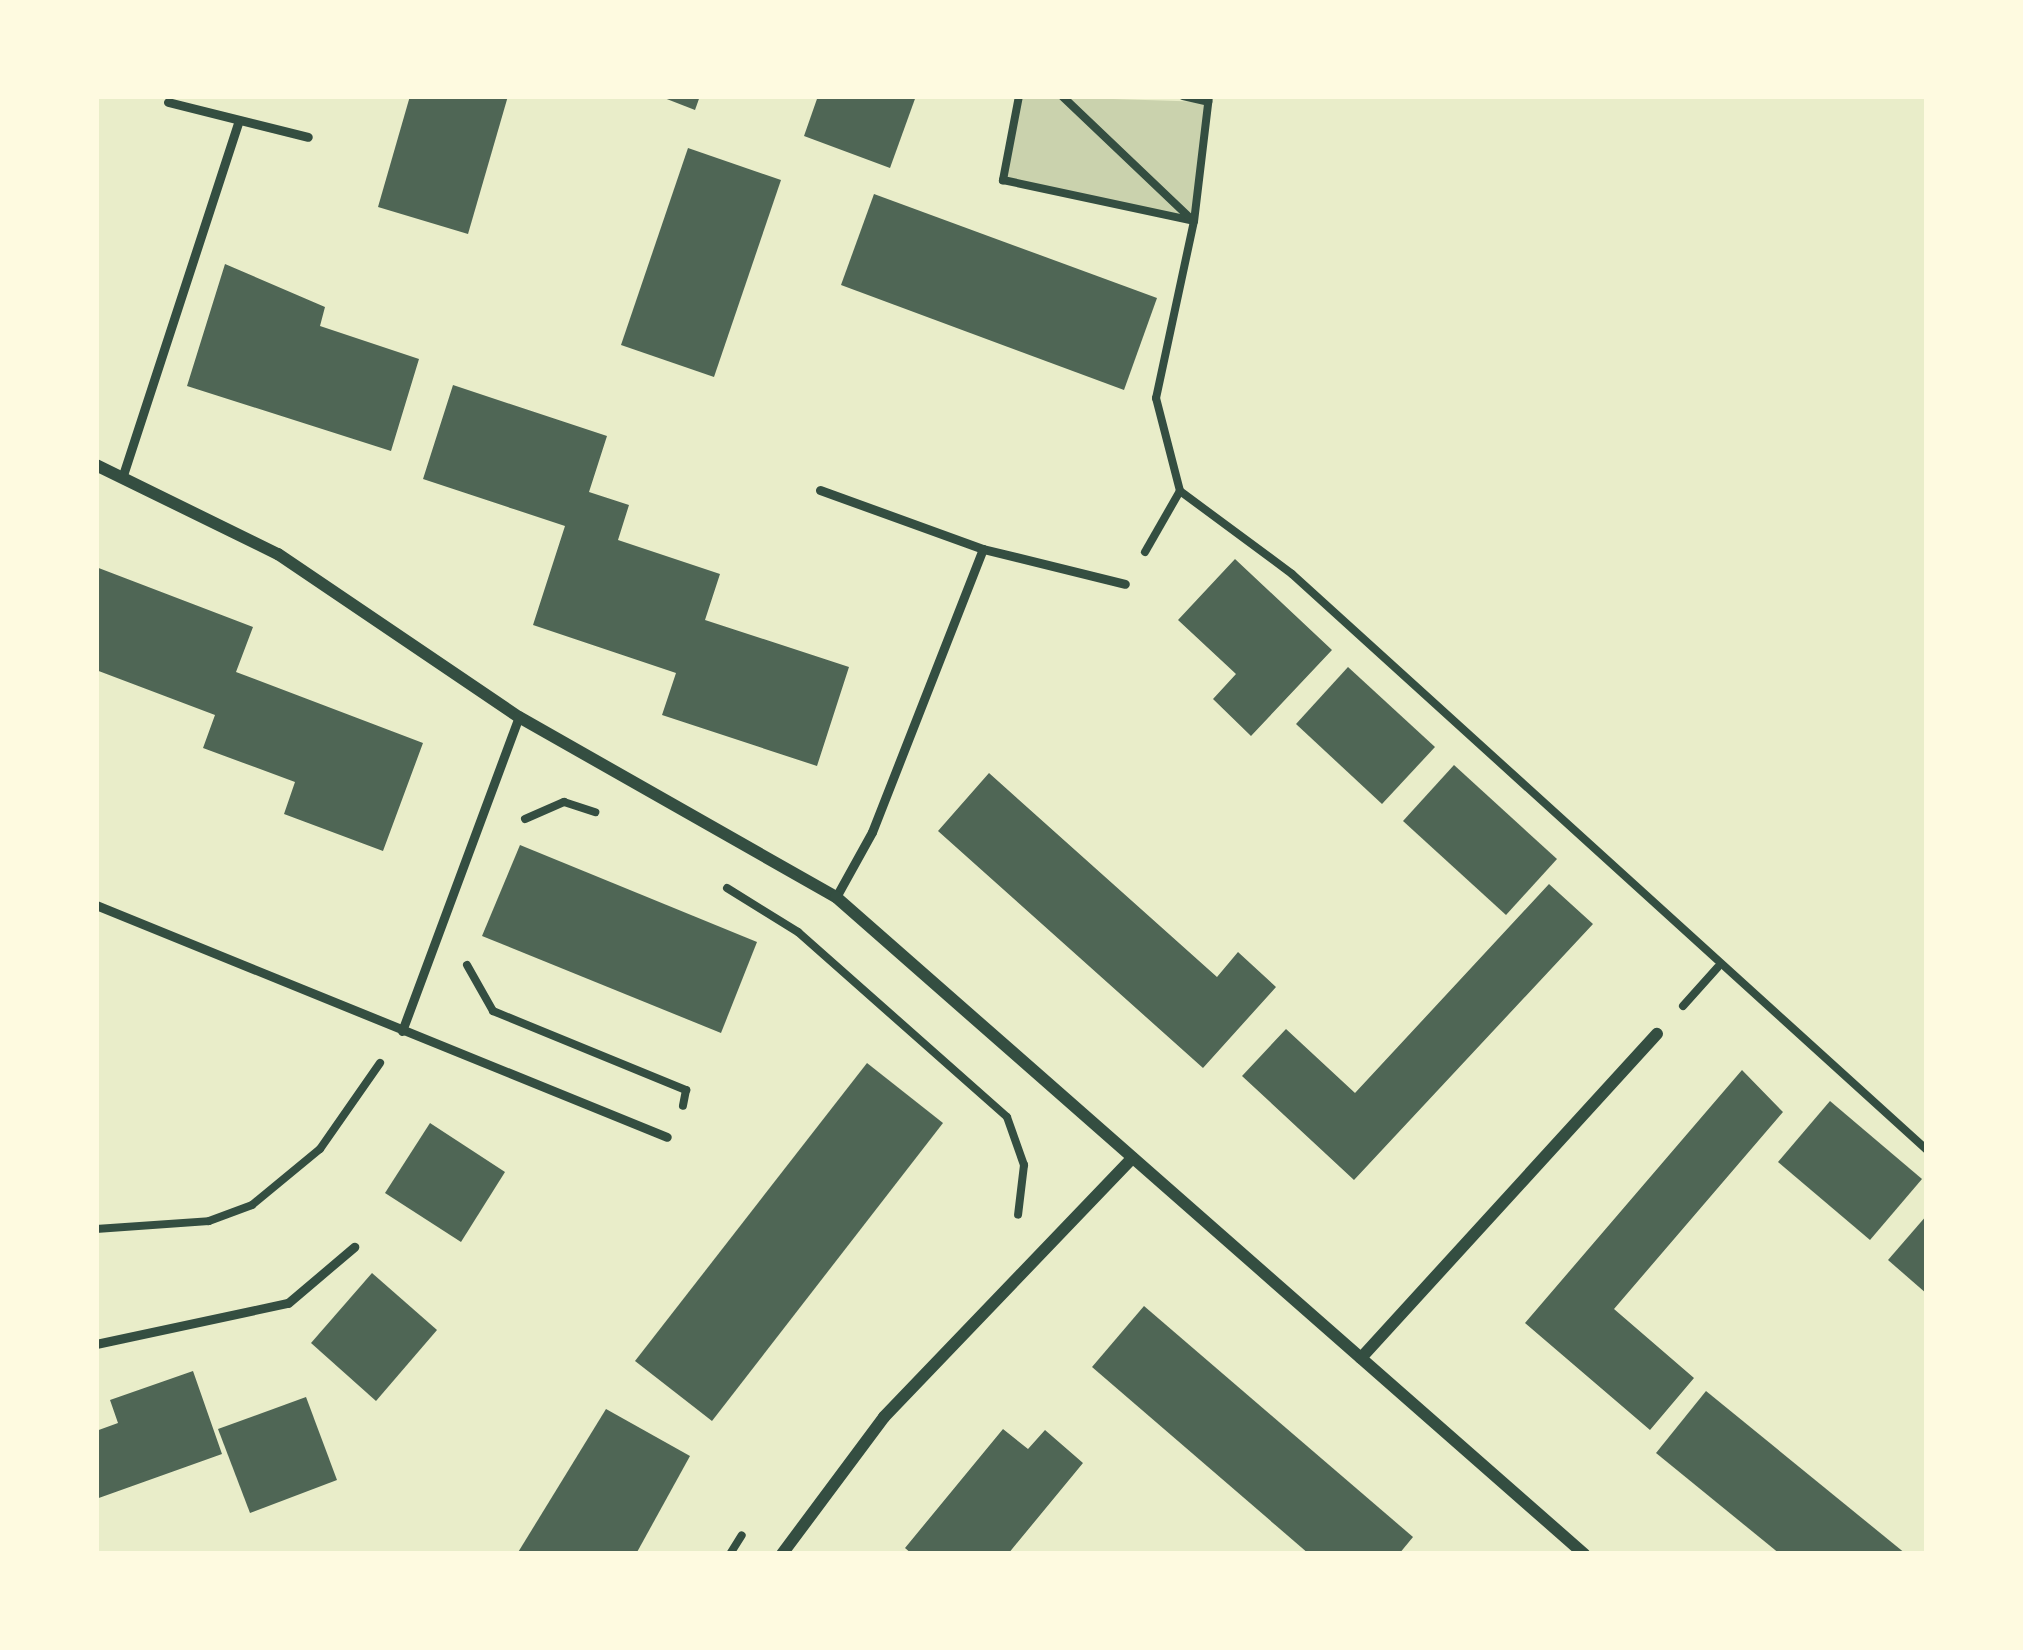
<!DOCTYPE html>
<html>
<head>
<meta charset="utf-8">
<style>
	body { margin:0 }
	#map { position:relative; width:2023px; height:1650px; overflow:hidden; background:#e9edc9; font-family:Manrope,sans-serif }
	div>[style] { position:absolute }
	.green>* { inset:0; background:#cad2ad }
	.building>* { inset:0; background:#4f6655 }
	.path>* { height:8px; margin:-4px; padding:0 4px; transform-origin:4px; border-radius:4px; background:#344e41 }
	.service>* { height:9px; margin:-4.5px; padding:0 4.5px; transform-origin:4.5px; border-radius:4.5px; background:#344e41 }
	.minor>* { height:12px; margin:-6px; padding:0 6px; transform-origin:6px; border-radius:6px; background:#344e41 }
	span { translate:-50% -50%; white-space:nowrap; text-align:center; line-height:1.15; -webkit-text-stroke:10px #fefae0; paint-order:stroke }
	.frame { position:absolute; inset:0; border:99px solid #fefae0; pointer-events:none }
</style>
</head>
<body>
<div id="map">
	<div class="green">
		<div style="clip-path:polygon(1019px 96px,1208px 102px,1194px 221px,1003px 180px)"></div>
	</div>
	<div class="building">
		<div style="clip-path:polygon(410px 96px,508px 96px,468px 234px,378px 207px)"></div>
		<div style="clip-path:polygon(659px 96px,700px 96px,695px 110px)"></div>
		<div style="clip-path:polygon(818px 96px,916px 96px,890px 168px,804px 136px)"></div>
		<div style="clip-path:polygon(688px 148px,781px 180px,714px 377px,621px 345px)"></div>
		<div style="clip-path:polygon(874px 194px,1157px 298px,1124px 390px,841px 285px)"></div>
		<div style="clip-path:polygon(225px 264px,325px 307px,320px 326px,419px 359px,391px 451px,187px 386px)"></div>
		<div style="clip-path:polygon(453px 385px,607px 436px,589px 492px,629px 505px,618px 540px,720px 574px,705px 620px,849px 667px,817px 766px,662px 715px,676px 673px,533px 625px,565px 526px,423px 479px)"></div>
		<div style="clip-path:polygon(1235px 559px,1332px 650px,1251px 736px,1213px 699px,1236px 674px,1178px 620px)"></div>
		<div style="clip-path:polygon(96px 567px,253px 627px,236px 672px,423px 743px,383px 851px,284px 814px,295px 782px,203px 748px,215px 715px,96px 670px)"></div>
		<div style="clip-path:polygon(1348px 667px,1435px 747px,1382px 804px,1296px 724px)"></div>
		<div style="clip-path:polygon(1454px 765px,1557px 859px,1506px 915px,1403px 821px)"></div>
		<div style="clip-path:polygon(989px 773px,1217px 977px,1238px 952px,1276px 987px,1203px 1068px,938px 831px)"></div>
		<div style="clip-path:polygon(520px 845px,757px 942px,721px 1033px,482px 936px)"></div>
		<div style="clip-path:polygon(1549px 884px,1593px 924px,1354px 1180px,1242px 1076px,1286px 1029px,1355px 1093px)"></div>
		<div style="clip-path:polygon(867px 1063px,943px 1123px,712px 1421px,635px 1361px)"></div>
		<div style="clip-path:polygon(1742px 1070px,1783px 1112px,1614px 1309px,1694px 1378px,1650px 1430px,1525px 1323px)"></div>
		<div style="clip-path:polygon(1830px 1101px,1922px 1179px,1870px 1240px,1778px 1162px)"></div>
		<div style="clip-path:polygon(430px 1123px,505px 1172px,461px 1242px,385px 1193px)"></div>
		<div style="clip-path:polygon(1927px 1215px,1927px 1294px,1888px 1260px)"></div>
		<div style="clip-path:polygon(372px 1273px,437px 1330px,376px 1401px,311px 1343px)"></div>
		<div style="clip-path:polygon(1144px 1306px,1413px 1537px,1399px 1554px,1309px 1554px,1092px 1367px)"></div>
		<div style="clip-path:polygon(193px 1371px,222px 1454px,96px 1499px,96px 1431px,118px 1423px,110px 1400px)"></div>
		<div style="clip-path:polygon(1706px 1391px,1906px 1554px,1780px 1554px,1656px 1453px)"></div>
		<div style="clip-path:polygon(306px 1397px,337px 1480px,250px 1513px,218px 1429px)"></div>
		<div style="clip-path:polygon(606px 1409px,690px 1456px,636px 1554px,517px 1554px)"></div>
		<div style="clip-path:polygon(1003px 1429px,1028px 1449px,1045px 1430px,1083px 1463px,1008px 1554px,912px 1554px,905px 1548px)"></div>
	</div>
	<div class="path">
		<div style="left:1019px;top:96px;width:86px;rotate:100.8deg"></div>
		<div style="left:1003px;top:180px;width:195px;rotate:12.1deg"></div>
		<div style="left:1062px;top:96px;width:180px;rotate:43.6deg"></div>
		<div style="left:1183px;top:96px;width:26px;rotate:13deg"></div>
		<div style="left:1209px;top:96px;width:126px;rotate:96.8deg"></div>
		<div style="left:1194px;top:221px;width:181px;rotate:102.1deg"></div>
		<div style="left:1156px;top:398px;width:96px;rotate:75.5deg"></div>
		<div style="left:1180px;top:491px;width:139px;rotate:36.5deg"></div>
		<div style="left:1292px;top:574px;width:857px;rotate:42.21deg"></div>
		<div style="left:1145px;top:552px;width:70px;rotate:-60.2deg"></div>
		<div style="left:525px;top:819px;width:43px;rotate:-23.6deg"></div>
		<div style="left:564px;top:802px;width:33px;rotate:18deg"></div>
		<div style="left:727px;top:888px;width:84px;rotate:31.8deg"></div>
		<div style="left:798px;top:932px;width:279px;rotate:41.5deg"></div>
		<div style="left:1007px;top:1117px;width:51px;rotate:70.5deg"></div>
		<div style="left:1024px;top:1165px;width:50px;rotate:96.8deg"></div>
		<div style="left:467px;top:965px;width:53px;rotate:60.5deg"></div>
		<div style="left:493px;top:1011px;width:209px;rotate:22.3deg"></div>
		<div style="left:686px;top:1090px;width:16px;rotate:101deg"></div>
		<div style="left:1683px;top:1006px;width:52px;rotate:-48.1deg"></div>
		<div style="left:96px;top:1229px;width:113px;rotate:-4deg"></div>
		<div style="left:209px;top:1221px;width:46px;rotate:-20.4deg"></div>
		<div style="left:252px;top:1205px;width:88px;rotate:-39.5deg"></div>
		<div style="left:320px;top:1149px;width:105px;rotate:-55.1deg"></div>
		<div style="left:730px;top:1554px;width:22px;rotate:-58deg"></div>
	</div>
	<div class="service">
		<div style="left:168px;top:102px;width:144px;rotate:14deg"></div>
		<div style="left:123px;top:475px;width:373px;rotate:-71.9deg"></div>
		<div style="left:820px;top:490px;width:173px;rotate:19.9deg"></div>
		<div style="left:983px;top:549px;width:146px;rotate:13.8deg"></div>
		<div style="left:836px;top:897px;width:74px;rotate:-61deg"></div>
		<div style="left:872px;top:832px;width:304px;rotate:-68.6deg"></div>
		<div style="left:96px;top:905px;width:616px;rotate:22.11deg"></div>
		<div style="left:402px;top:1031px;width:335px;rotate:-69.6deg"></div>
		<div style="left:96px;top:1344px;width:196px;rotate:-12.1deg"></div>
		<div style="left:288px;top:1303px;width:87px;rotate:-40.3deg"></div>
	</div>
	<div class="minor">
		<div style="left:96px;top:465px;width:203px;rotate:26.1deg"></div>
		<div style="left:278px;top:554px;width:291px;rotate:34.1deg"></div>
		<div style="left:519px;top:717px;width:365px;rotate:29.6deg"></div>
		<div style="left:836px;top:897px;width:996px;rotate:41.29deg"></div>
		<div style="left:1361px;top:1358px;width:439px;rotate:-47.6deg"></div>
		<div style="left:782px;top:1554px;width:171px;rotate:-53.3deg"></div>
		<div style="left:884px;top:1417px;width:359px;rotate:-46.2deg"></div>
	</div>
	<div class="frame"></div>
</div>
</body>
</html>
